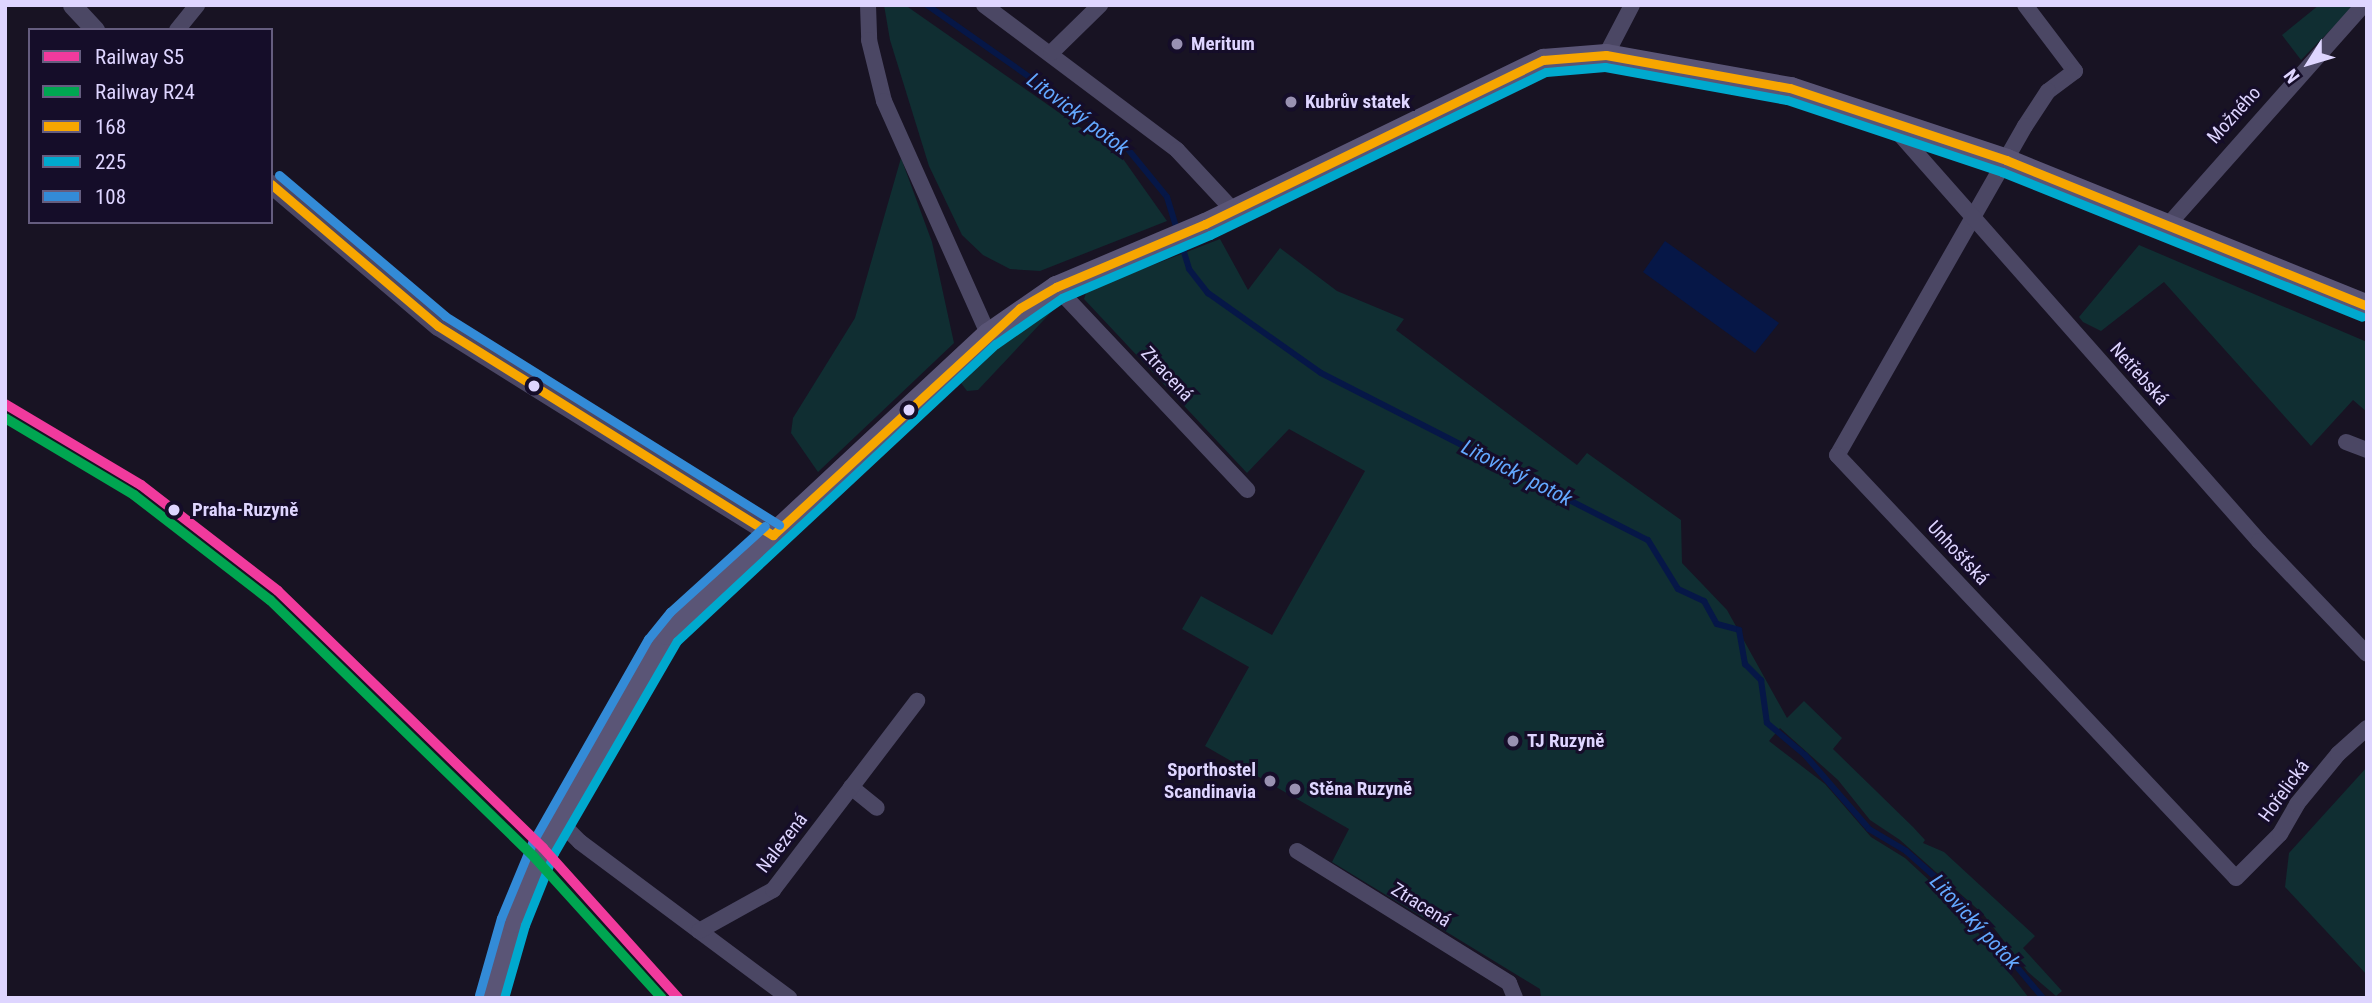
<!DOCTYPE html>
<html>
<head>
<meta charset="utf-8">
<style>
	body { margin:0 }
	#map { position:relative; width:2372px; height:1003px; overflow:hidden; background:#181323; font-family:"Roboto Condensed",sans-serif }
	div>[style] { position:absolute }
	.green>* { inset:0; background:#102e32 }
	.water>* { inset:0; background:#061747 }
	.stream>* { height:6px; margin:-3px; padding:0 3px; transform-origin:3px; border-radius:3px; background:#061747 }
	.minor>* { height:16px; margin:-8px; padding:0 8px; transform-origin:8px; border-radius:8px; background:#4b4764 }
	.tertiary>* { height:19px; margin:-9.5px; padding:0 9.5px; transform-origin:9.5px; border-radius:9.5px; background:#4b4764 }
	.secondary>* { height:23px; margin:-11.5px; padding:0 11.5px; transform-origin:11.5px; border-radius:11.5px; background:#5a5576 }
	.bus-1>* { height:9px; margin:-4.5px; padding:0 4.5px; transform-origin:4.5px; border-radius:4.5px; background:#f7a600 }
	.bus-2>* { height:9px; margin:-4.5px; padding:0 4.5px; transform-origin:4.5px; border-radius:4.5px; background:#00a9ce }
	.bus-3>* { height:9px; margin:-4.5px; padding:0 4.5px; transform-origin:4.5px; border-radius:4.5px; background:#338bd7 }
	.rail-1>* { height:10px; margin:-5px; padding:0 5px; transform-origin:5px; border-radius:5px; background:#f13a9d }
	.rail-2>* { height:10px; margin:-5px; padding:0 5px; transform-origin:5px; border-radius:5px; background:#00a651 }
	.dots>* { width:19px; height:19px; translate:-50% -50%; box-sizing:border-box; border:4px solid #150d29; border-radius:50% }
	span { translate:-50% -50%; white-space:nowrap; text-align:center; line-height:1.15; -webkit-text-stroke:6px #150d29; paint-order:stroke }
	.poi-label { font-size:19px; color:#ded5ff; font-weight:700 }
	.left { translate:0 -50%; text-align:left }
	.right { translate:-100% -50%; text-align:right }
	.street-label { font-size:19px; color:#ded5ff }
	.stop-label { font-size:19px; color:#ded5ff; font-weight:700 }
	.water-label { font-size:21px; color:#63a8ff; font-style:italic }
	.frame { position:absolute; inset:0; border:7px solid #ded5ff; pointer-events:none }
	.legend { position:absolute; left:28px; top:28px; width:245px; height:196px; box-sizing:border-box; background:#150d29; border:2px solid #655d7f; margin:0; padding:9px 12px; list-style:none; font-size:21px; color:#ded5ff }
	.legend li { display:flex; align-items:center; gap:14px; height:35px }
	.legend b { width:35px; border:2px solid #655d7f }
	.north { position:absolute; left:2274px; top:28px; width:70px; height:70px; -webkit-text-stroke:5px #150d29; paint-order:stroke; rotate:233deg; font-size:19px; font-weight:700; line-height:28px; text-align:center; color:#ded5ff }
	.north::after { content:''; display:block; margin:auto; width:24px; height:32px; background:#ded5ff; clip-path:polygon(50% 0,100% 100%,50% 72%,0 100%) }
</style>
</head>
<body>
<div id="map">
	<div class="green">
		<div style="clip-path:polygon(884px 5px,905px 5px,1121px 156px,1167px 221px,1040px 271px,1010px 269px,983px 255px,962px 235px,929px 166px,890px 40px)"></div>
		<div style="clip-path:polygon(2319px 5px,2355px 5px,2301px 60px,2282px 35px)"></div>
		<div style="clip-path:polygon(901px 158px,932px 242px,954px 343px,818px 472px,791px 433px,793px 418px,855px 318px)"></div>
		<div style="clip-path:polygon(1220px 239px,1248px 290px,1280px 248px,1337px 291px,1404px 319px,1396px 330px,1577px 465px,1587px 453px,1681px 520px,1682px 563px,1727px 610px,1787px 718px,1804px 701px,1842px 738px,1833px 749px,1913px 827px,1925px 840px,1923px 843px,1944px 852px,2035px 936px,2023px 948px,2062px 991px,2056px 996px,2028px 972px,1983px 914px,1900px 840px,1870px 820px,1838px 780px,1780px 728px,1769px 741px,1825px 784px,1871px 837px,1905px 858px,1958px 907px,2029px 998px,1541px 998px,1540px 989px,1332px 862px,1349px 829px,1205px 746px,1249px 667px,1182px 629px,1201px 596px,1272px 635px,1365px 471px,1289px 429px,1247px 473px,1084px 299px,1086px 293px,1117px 279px)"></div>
		<div style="clip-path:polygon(2139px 245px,2367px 342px,2367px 412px,2353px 400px,2311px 446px,2164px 282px,2101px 331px,2083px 322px,2079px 317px)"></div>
		<div style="clip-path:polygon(1044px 306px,1057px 306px,978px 390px,967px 391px,958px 379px)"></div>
		<div style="clip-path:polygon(2367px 767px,2367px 975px,2285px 887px,2289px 853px)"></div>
	</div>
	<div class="water">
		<div style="clip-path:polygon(1665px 241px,1779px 323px,1755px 353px,1643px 272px)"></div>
	</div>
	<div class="stream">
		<div style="left:927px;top:5px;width:238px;rotate:35.1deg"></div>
		<div style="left:1122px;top:142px;width:71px;rotate:50.7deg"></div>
		<div style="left:1167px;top:197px;width:34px;rotate:73deg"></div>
		<div style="left:1180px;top:239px;width:31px;rotate:73deg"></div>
		<div style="left:1189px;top:269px;width:31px;rotate:52deg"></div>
		<div style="left:1208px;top:293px;width:138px;rotate:35.3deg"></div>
		<div style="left:1321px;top:373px;width:367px;rotate:27.1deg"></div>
		<div style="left:1648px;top:540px;width:57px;rotate:58.5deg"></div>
		<div style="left:1678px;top:589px;width:29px;rotate:25deg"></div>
		<div style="left:1704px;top:601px;width:26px;rotate:61deg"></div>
		<div style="left:1717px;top:624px;width:23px;rotate:15deg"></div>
		<div style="left:1739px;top:630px;width:35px;rotate:80deg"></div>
		<div style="left:1745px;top:664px;width:23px;rotate:45deg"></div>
		<div style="left:1761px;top:680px;width:43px;rotate:82.1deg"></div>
		<div style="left:1767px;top:723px;width:50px;rotate:40.1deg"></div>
		<div style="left:1805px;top:755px;width:98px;rotate:49.1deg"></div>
		<div style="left:1869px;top:829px;width:43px;rotate:30.7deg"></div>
		<div style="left:1906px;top:851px;width:74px;rotate:41.7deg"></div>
		<div style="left:1961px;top:900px;width:128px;rotate:50.1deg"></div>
	</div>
	<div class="minor">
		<div style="left:868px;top:5px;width:35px;rotate:88deg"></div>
		<div style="left:869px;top:40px;width:63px;rotate:76.2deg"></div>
		<div style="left:884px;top:101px;width:255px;rotate:65.9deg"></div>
		<div style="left:984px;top:5px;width:241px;rotate:36.9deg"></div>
		<div style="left:1177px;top:150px;width:82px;rotate:47deg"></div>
		<div style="left:2025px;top:5px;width:83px;rotate:52.9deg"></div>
		<div style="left:2075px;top:71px;width:34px;rotate:143deg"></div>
		<div style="left:2048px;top:91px;width:42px;rotate:123.3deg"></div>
		<div style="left:2025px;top:126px;width:379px;rotate:119.7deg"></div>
		<div style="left:1837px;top:455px;width:581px;rotate:46.67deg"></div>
		<div style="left:2236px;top:878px;width:62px;rotate:-45deg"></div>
		<div style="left:2280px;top:834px;width:34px;rotate:-60deg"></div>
		<div style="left:2297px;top:804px;width:65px;rotate:-50.6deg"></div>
		<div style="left:2338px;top:754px;width:39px;rotate:-42deg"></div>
		<div style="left:177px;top:30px;width:32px;rotate:-51deg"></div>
		<div style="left:1051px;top:53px;width:69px;rotate:-44.4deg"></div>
		<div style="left:1606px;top:55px;width:56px;rotate:-62.5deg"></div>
		<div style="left:1889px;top:122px;width:559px;rotate:48.55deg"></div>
		<div style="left:2259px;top:541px;width:156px;rotate:46.3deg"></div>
		<div style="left:2168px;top:225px;width:294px;rotate:-48.4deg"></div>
		<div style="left:1056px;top:287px;width:279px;rotate:46.7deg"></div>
		<div style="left:2346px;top:442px;width:22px;rotate:21deg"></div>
		<div style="left:851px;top:787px;width:33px;rotate:39deg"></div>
		<div style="left:558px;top:820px;width:31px;rotate:45deg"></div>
		<div style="left:580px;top:842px;width:261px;rotate:36.7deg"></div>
		<div style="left:1297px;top:851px;width:250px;rotate:31.9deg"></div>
		<div style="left:1509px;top:983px;width:16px;rotate:68deg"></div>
		<div style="left:699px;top:931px;width:85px;rotate:-29deg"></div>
		<div style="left:773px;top:890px;width:238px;rotate:-52.7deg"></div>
	</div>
	<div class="tertiary">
		<div style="left:72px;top:5px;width:34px;rotate:47deg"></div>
		<div style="left:271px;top:184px;width:219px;rotate:40.4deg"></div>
		<div style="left:438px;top:326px;width:395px;rotate:32deg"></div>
	</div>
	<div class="secondary">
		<div style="left:491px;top:998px;width:80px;rotate:-74.1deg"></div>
		<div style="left:513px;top:921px;width:79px;rotate:-67.7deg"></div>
		<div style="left:543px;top:848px;width:248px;rotate:-60deg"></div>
		<div style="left:667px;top:633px;width:439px;rotate:-43deg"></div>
		<div style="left:988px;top:334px;width:83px;rotate:-34.7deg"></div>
		<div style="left:1056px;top:287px;width:162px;rotate:-22.9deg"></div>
		<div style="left:1205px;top:224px;width:376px;rotate:-25.9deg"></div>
		<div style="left:1543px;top:60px;width:63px;rotate:-4.5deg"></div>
		<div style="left:1606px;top:55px;width:187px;rotate:10.2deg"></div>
		<div style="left:1790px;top:88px;width:228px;rotate:18.4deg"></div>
		<div style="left:2006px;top:160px;width:389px;rotate:22deg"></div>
	</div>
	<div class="bus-1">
		<div style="left:271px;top:184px;width:219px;rotate:40.4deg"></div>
		<div style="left:438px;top:326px;width:395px;rotate:32deg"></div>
		<div style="left:773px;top:535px;width:335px;rotate:-42.6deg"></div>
		<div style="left:1020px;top:308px;width:42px;rotate:-30.3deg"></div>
		<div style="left:1056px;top:287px;width:162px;rotate:-22.9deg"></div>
		<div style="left:1205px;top:224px;width:376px;rotate:-25.9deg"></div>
		<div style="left:1543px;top:60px;width:63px;rotate:-4.5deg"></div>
		<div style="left:1606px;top:55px;width:187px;rotate:10.2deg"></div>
		<div style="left:1790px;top:88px;width:228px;rotate:18.4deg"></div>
		<div style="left:2006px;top:160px;width:389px;rotate:22deg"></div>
	</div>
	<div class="bus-2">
		<div style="left:504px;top:998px;width:76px;rotate:-74deg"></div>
		<div style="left:525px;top:925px;width:78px;rotate:-68.1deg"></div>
		<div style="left:554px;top:853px;width:245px;rotate:-59.9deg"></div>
		<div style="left:677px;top:641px;width:436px;rotate:-43deg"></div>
		<div style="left:996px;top:344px;width:80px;rotate:-34.9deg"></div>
		<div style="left:1062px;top:298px;width:161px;rotate:-23.1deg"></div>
		<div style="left:1210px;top:235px;width:373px;rotate:-25.9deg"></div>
		<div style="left:1546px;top:72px;width:59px;rotate:-4.8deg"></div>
		<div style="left:1605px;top:67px;width:185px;rotate:10.3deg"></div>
		<div style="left:1787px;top:100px;width:227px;rotate:18.5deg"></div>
		<div style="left:2002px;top:172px;width:388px;rotate:21.9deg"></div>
	</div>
	<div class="bus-3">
		<div style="left:279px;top:175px;width:218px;rotate:40.3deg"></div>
		<div style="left:445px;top:316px;width:394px;rotate:32deg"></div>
		<div style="left:479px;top:995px;width:80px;rotate:-74.1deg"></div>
		<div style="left:501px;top:918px;width:81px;rotate:-67.5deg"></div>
		<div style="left:532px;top:843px;width:235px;rotate:-60.4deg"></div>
		<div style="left:648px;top:639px;width:35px;rotate:-51deg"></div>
		<div style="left:670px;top:612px;width:128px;rotate:-42.2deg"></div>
	</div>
	<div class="rail-1">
		<div style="left:5px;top:404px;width:158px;rotate:30.8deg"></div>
		<div style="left:141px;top:485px;width:173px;rotate:37.7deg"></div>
		<div style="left:278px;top:591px;width:369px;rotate:44.1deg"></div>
		<div style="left:543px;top:848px;width:202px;rotate:48deg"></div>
	</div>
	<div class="rail-2">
		<div style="left:5px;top:418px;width:150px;rotate:30.8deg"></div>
		<div style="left:134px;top:495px;width:172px;rotate:37.7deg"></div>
		<div style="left:270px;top:600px;width:368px;rotate:44.2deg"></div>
		<div style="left:534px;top:857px;width:190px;rotate:47.8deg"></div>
	</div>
	<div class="dots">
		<div style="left:1177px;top:44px;background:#9991b2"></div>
		<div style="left:1291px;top:102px;background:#9991b2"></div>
		<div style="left:534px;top:386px;background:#ded5ff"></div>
		<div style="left:909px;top:410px;background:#ded5ff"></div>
		<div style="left:174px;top:510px;background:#ded5ff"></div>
		<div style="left:1513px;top:741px;background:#9991b2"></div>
		<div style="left:1270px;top:781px;background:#9991b2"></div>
		<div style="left:1295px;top:789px;background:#9991b2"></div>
	</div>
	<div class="poi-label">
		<span class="left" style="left:1191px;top:44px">Meritum</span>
		<span class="left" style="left:1305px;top:102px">Kubrův statek</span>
		<span class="left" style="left:1527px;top:741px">TJ Ruzyně</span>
		<span class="right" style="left:1256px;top:781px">Sporthostel<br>Scandinavia</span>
		<span class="left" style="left:1309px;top:789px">Stěna Ruzyně</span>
	</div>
	<div class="street-label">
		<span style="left:2234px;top:115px;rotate:-48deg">Možného</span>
		<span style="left:1167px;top:374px;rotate:47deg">Ztracená</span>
		<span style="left:2139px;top:374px;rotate:48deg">Netřebská</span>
		<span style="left:1958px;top:553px;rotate:47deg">Unhošťská</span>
		<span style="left:2284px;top:791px;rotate:-54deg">Hořelická</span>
		<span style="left:782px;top:843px;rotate:-52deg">Nalezená</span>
		<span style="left:1421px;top:905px;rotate:32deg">Ztracená</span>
	</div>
	<div class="stop-label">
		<span class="left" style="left:192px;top:510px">Praha-Ruzyně</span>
	</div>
	<div class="water-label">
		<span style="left:1078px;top:114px;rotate:37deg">Litovický potok</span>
		<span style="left:1517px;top:473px;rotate:27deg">Litovický potok</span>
		<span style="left:1975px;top:922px;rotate:47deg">Litovický potok</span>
	</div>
	<div class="frame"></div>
	<ul class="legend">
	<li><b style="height:9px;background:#f13a9d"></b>Railway S5</li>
	<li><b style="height:9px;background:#00a651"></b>Railway R24</li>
	<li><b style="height:9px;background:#f7a600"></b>168</li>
	<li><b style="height:9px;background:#00a9ce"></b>225</li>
	<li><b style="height:9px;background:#338bd7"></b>108</li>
	</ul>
	<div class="north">N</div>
</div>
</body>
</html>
